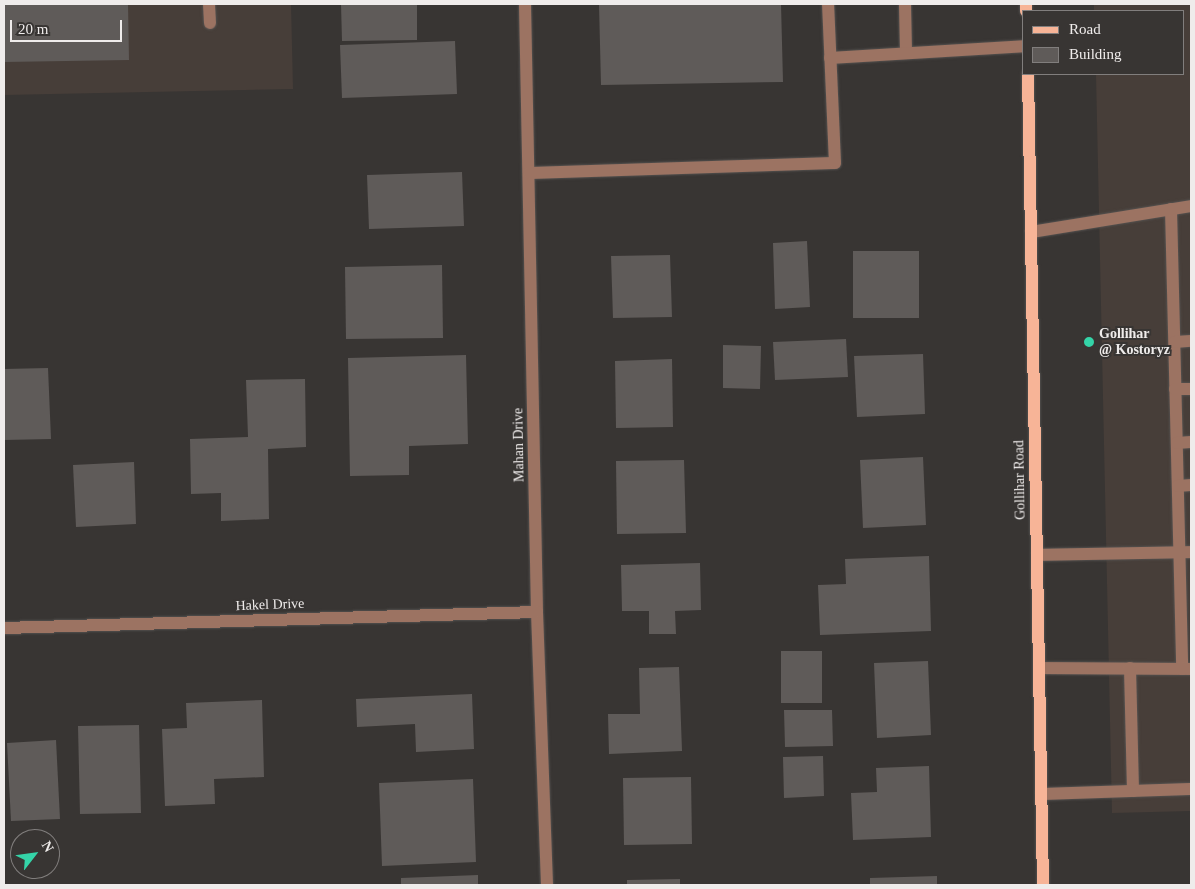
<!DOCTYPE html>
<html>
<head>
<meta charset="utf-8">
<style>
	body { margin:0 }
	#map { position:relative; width:1195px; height:889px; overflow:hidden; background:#383533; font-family:"Times New Roman",serif }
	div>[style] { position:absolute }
	.built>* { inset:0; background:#473e39 }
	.building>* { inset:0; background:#5f5b59 }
	.roads { filter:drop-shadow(0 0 1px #555250) drop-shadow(0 0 1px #555250) }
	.minor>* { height:12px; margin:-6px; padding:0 6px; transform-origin:6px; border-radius:6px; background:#9c7362 }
	.major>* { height:12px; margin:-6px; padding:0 6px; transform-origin:6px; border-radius:6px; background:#f7b497 }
	.dots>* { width:14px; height:14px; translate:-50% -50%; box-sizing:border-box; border:2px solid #383533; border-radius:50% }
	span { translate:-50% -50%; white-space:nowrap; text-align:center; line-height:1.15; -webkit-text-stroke:4px #383533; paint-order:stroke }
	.poi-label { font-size:14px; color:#efeceb; font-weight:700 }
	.left { translate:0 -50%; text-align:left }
	.street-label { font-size:14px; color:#efeceb }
	.frame { position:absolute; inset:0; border:5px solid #efeceb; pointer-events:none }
	.legend { position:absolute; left:1022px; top:10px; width:162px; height:65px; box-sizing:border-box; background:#383533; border:1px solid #817e7d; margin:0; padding:6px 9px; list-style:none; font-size:15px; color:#efeceb }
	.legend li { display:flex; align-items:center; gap:10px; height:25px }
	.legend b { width:25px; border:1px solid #817e7d }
	.north { position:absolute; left:10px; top:829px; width:50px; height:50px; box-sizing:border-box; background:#383533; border:1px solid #817e7d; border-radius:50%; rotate:60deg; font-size:14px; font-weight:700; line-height:20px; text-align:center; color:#efeceb }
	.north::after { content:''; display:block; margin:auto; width:18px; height:22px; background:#34d4a8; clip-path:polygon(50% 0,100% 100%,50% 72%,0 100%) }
	.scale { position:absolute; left:10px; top:20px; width:112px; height:22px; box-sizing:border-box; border:2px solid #efeceb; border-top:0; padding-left:6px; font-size:15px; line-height:18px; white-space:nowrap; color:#efeceb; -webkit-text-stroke:4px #383533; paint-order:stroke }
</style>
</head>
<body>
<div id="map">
	<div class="built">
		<div style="clip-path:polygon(4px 4px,291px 4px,293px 89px,4px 95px)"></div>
		<div style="clip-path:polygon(1094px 4px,1191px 4px,1191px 811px,1112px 813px,1096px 74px,1184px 74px,1184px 11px,1094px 11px)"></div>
	</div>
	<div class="building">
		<div style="clip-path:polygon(4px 4px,128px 4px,129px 60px,4px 62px)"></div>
		<div style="clip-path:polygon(341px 4px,417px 4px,417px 40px,342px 41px)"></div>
		<div style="clip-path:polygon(599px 4px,781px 4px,783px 82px,601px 85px)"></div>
		<div style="clip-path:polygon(455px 41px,457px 94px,342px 98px,340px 45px)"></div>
		<div style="clip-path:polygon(462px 172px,464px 226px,369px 229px,367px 175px)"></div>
		<div style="clip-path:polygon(807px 241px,810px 307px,775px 309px,773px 243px)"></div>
		<div style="clip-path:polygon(853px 251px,919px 251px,919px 318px,853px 318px)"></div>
		<div style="clip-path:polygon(670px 255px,672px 317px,613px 318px,611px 256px)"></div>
		<div style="clip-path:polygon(442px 265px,443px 338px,346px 339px,345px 267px)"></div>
		<div style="clip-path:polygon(846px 339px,848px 377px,775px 380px,773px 342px)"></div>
		<div style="clip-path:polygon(723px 345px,761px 346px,760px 389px,723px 388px)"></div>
		<div style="clip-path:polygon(923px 354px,925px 414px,857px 417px,854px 356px)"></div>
		<div style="clip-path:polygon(466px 355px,468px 444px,409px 446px,409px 475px,350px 476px,348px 358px)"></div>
		<div style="clip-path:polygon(672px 359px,673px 427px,616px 428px,615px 361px)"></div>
		<div style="clip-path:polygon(48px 368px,51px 439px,4px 440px,4px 369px)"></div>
		<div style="clip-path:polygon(305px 379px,306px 447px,268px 449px,269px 519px,221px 521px,221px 493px,191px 494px,190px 439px,248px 437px,246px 380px)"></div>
		<div style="clip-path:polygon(923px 457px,926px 525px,863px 528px,860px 460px)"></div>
		<div style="clip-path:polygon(684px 460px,686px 533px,617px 534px,616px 461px)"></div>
		<div style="clip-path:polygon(134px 462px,136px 524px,76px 527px,73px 465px)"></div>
		<div style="clip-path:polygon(929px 556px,931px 631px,820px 635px,818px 585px,846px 584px,845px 559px)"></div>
		<div style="clip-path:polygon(700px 563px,701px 610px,675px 611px,676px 634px,649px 634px,649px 611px,622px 611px,621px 565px)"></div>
		<div style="clip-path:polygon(781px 651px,822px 651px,822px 703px,781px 703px)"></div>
		<div style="clip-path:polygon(928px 661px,931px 735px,877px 738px,874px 663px)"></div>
		<div style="clip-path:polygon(679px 667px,682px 751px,609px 754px,608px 714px,640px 714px,639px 668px)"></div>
		<div style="clip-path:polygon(472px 694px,474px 749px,416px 752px,415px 724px,357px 727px,356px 699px)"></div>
		<div style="clip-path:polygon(262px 700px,264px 777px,214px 779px,215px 804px,165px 806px,162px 729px,187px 728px,186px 703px)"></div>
		<div style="clip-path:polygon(784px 710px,832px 710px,833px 746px,785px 747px)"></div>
		<div style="clip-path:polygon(139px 725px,141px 813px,80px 814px,78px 726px)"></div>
		<div style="clip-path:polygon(56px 740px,60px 819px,11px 821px,7px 743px)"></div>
		<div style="clip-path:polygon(823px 756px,824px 796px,784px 798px,783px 757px)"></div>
		<div style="clip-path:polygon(929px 766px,931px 837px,853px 840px,851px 793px,877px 792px,876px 768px)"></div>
		<div style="clip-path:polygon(691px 777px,692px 844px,624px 845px,623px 778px)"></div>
		<div style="clip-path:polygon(473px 779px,476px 862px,382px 866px,379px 783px)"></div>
		<div style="clip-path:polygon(478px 875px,478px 885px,401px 885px,401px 878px)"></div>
		<div style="clip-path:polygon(937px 876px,937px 885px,870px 885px,870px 878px)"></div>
		<div style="clip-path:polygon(680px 879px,680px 885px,627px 885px,627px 880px)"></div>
	</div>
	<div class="roads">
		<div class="minor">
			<div style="left:209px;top:4px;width:19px;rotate:87deg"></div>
			<div style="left:525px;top:4px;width:608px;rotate:88.87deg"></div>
			<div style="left:537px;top:612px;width:273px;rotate:87.9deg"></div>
			<div style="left:905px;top:4px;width:49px;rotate:88.8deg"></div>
			<div style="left:830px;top:58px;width:194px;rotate:-3.5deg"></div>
			<div style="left:529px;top:173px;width:306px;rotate:-1.9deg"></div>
			<div style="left:835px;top:163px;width:159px;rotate:-92.5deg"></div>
			<div style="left:1171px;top:209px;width:460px;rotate:88.6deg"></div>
			<div style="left:1031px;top:232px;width:162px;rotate:-9.2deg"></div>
			<div style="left:1175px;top:342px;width:16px;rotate:-4deg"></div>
			<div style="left:1175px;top:389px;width:16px"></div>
			<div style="left:1177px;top:443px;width:14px;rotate:-4deg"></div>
			<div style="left:1178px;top:486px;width:13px;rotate:-4deg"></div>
			<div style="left:1037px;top:555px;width:154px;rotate:-1.1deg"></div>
			<div style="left:4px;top:628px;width:533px;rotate:-1.72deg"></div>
			<div style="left:1039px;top:668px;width:152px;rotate:0.4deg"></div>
			<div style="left:1130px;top:668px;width:123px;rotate:88.6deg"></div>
			<div style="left:1041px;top:794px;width:150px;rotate:-1.9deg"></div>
		</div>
		<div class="major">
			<div style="left:1026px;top:4px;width:7px;rotate:90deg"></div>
			<div style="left:1028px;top:74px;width:811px;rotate:88.94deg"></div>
		</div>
	</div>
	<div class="dots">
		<div style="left:1089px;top:342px;background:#34d4a8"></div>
	</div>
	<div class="poi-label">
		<span class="left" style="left:1099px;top:342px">Gollihar<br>@ Kostoryz</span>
	</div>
	<div class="street-label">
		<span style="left:519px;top:445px;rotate:-91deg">Mahan Drive</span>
		<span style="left:1020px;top:480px;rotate:-91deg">Gollihar Road</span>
		<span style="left:270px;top:605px;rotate:-2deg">Hakel Drive</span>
	</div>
	<div class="frame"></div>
	<ul class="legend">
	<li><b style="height:6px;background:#f7b497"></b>Road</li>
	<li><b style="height:14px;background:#5f5b59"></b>Building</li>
	</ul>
	<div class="north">N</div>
	<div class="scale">20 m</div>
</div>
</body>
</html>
